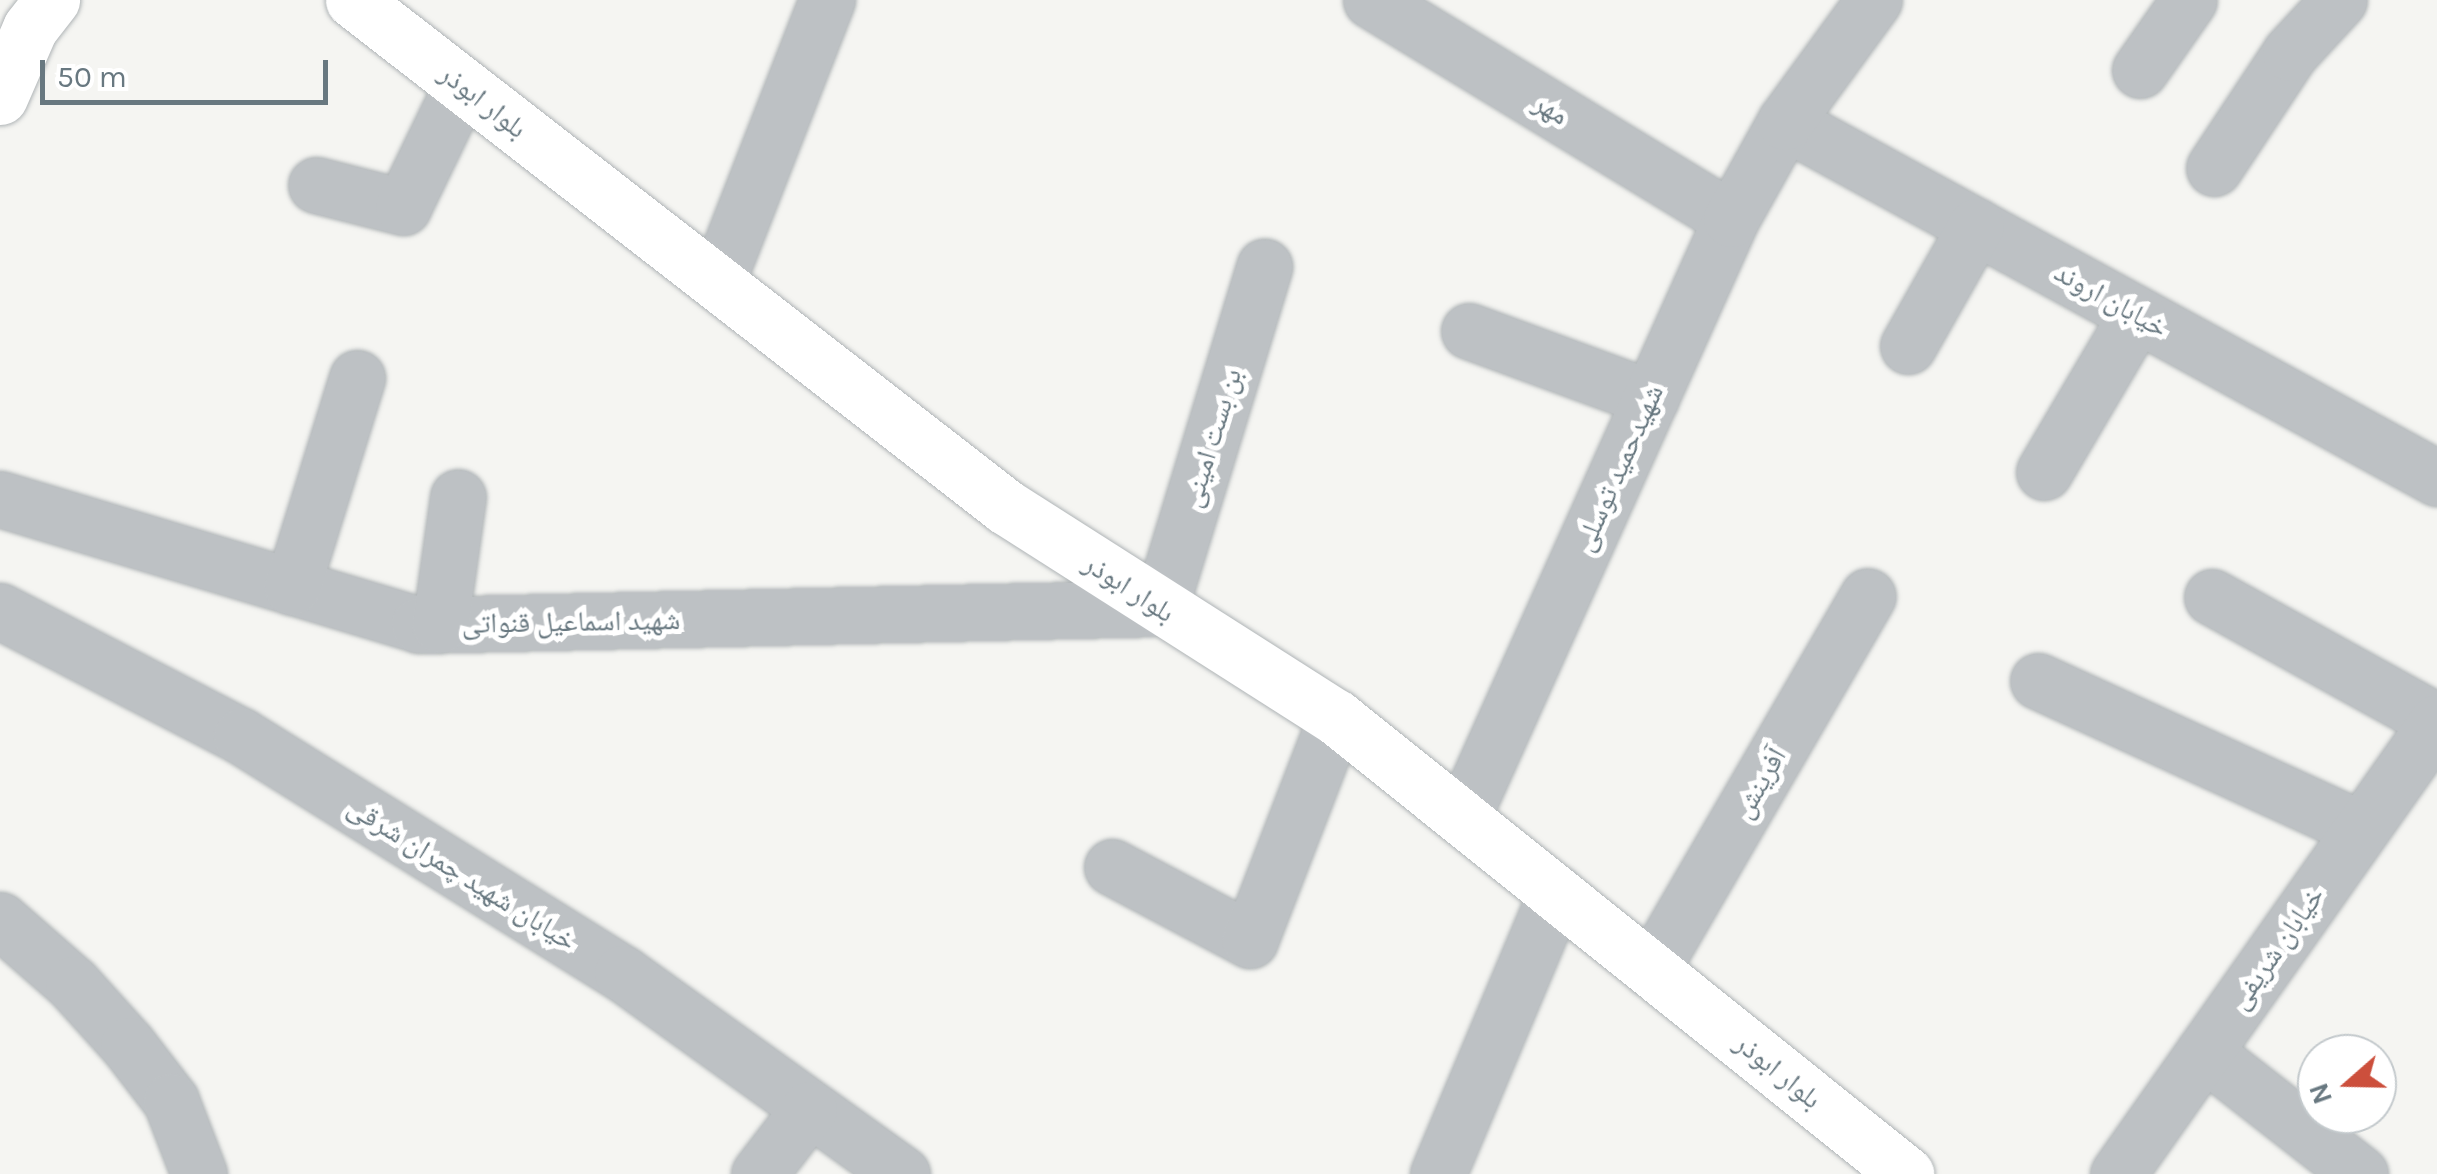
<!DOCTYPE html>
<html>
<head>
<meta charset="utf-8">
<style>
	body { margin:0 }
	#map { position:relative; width:2437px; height:1174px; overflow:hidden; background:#f5f5f2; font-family:Karla,"Noto Naskh Arabic",sans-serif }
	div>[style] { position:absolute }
	.roads { filter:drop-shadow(0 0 2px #afb4b6) drop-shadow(0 0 2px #afb4b6) }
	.minor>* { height:55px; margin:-27.5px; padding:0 27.5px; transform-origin:27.5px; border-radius:27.5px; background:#bdc1c4 }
	.major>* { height:55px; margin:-27.5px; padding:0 27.5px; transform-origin:27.5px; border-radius:27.5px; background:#fff }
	span { translate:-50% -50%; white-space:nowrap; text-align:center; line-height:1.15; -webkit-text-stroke:10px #fff; paint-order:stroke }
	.street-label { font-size:28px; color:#687880 }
	.north { position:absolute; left:2297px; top:1034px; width:100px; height:100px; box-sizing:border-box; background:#fff; border:2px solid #c3c9cc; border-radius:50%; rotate:250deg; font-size:28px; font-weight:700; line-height:40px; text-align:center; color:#687880 }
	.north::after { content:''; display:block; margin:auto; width:35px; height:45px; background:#cc4f3c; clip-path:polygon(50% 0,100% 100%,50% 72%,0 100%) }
	.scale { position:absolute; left:40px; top:60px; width:288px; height:45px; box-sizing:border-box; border:5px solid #687880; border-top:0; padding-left:12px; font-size:30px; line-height:35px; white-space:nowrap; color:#687880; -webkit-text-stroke:8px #fff; paint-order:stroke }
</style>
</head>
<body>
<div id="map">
	<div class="roads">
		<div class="minor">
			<div style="left:1371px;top:0;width:421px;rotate:31.3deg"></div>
			<div style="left:2140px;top:70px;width:85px;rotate:-55deg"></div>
			<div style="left:1785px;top:122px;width:743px;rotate:28.64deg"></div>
			<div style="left:2214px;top:168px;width:138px;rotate:-56.5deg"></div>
			<div style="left:2290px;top:53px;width:72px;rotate:-47.2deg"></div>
			<div style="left:316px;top:185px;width:90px;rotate:14.2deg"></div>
			<div style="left:403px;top:207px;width:136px;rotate:-64.2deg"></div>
			<div style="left:717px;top:282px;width:303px;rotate:-68.7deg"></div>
			<div style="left:1469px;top:331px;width:194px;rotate:20.2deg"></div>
			<div style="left:1908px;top:346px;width:138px;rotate:-60.5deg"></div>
			<div style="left:2044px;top:472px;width:183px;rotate:-59.5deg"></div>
			<div style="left:0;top:499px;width:438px;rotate:16.7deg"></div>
			<div style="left:419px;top:625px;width:741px;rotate:-1.31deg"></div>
			<div style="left:1160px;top:608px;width:357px;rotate:-73deg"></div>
			<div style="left:292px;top:587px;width:219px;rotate:-72.7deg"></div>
			<div style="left:2212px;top:597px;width:257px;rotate:28.9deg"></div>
			<div style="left:0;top:611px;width:271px;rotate:27.4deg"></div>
			<div style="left:241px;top:736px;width:449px;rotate:31.9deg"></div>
			<div style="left:622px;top:973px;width:345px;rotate:35.7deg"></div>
			<div style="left:440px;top:625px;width:129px;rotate:-82deg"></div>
			<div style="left:2038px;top:681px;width:355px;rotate:24.6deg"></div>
			<div style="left:1462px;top:818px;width:657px;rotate:-65.82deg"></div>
			<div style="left:1731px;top:219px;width:111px;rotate:-60.9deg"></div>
			<div style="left:1785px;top:122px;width:151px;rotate:-53.9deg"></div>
			<div style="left:1112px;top:867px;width:156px;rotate:27.9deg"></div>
			<div style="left:1250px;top:940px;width:239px;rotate:-68.9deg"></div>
			<div style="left:0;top:920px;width:97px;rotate:41.2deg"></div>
			<div style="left:73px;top:984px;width:82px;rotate:48deg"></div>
			<div style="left:128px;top:1045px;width:71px;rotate:52.5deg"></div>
			<div style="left:171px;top:1101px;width:78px;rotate:69deg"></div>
			<div style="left:1651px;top:970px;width:432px;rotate:-59.9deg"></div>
			<div style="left:2204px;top:1052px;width:198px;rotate:38deg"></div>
			<div style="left:759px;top:1174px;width:82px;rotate:-52.4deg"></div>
			<div style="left:1438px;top:1174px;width:305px;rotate:-67.2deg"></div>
			<div style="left:2118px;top:1174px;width:553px;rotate:-54.79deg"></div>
		</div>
		<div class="major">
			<div style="left:353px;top:0;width:827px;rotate:37.83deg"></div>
			<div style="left:1006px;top:507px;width:391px;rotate:32.5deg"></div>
			<div style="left:1336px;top:717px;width:731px;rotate:38.72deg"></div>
			<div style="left:0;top:97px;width:75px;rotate:-66.5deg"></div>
			<div style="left:30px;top:28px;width:36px;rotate:-52deg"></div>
		</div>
	</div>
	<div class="street-label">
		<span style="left:483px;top:101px;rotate:38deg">بلوار ابوذر</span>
		<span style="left:1551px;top:109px;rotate:31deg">مهر</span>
		<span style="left:2111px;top:300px;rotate:29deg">خیابان اروند</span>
		<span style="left:1212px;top:438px;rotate:-73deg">بن بست امینی</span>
		<span style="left:1619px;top:468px;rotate:-66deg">شهیدحمید توسلی</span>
		<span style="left:1129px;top:588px;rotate:33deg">بلوار ابوذر</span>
		<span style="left:571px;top:622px;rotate:-1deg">شهید اسماعیل قنواتی</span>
		<span style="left:1760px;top:783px;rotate:-60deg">آفرینش</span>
		<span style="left:462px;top:874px;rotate:32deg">خیابان شهید چمران شرقی</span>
		<span style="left:2277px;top:948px;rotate:-55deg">خیابان شریفی</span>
		<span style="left:1778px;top:1071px;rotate:39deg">بلوار ابوذر</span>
	</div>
	<div class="north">N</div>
	<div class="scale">50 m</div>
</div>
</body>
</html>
